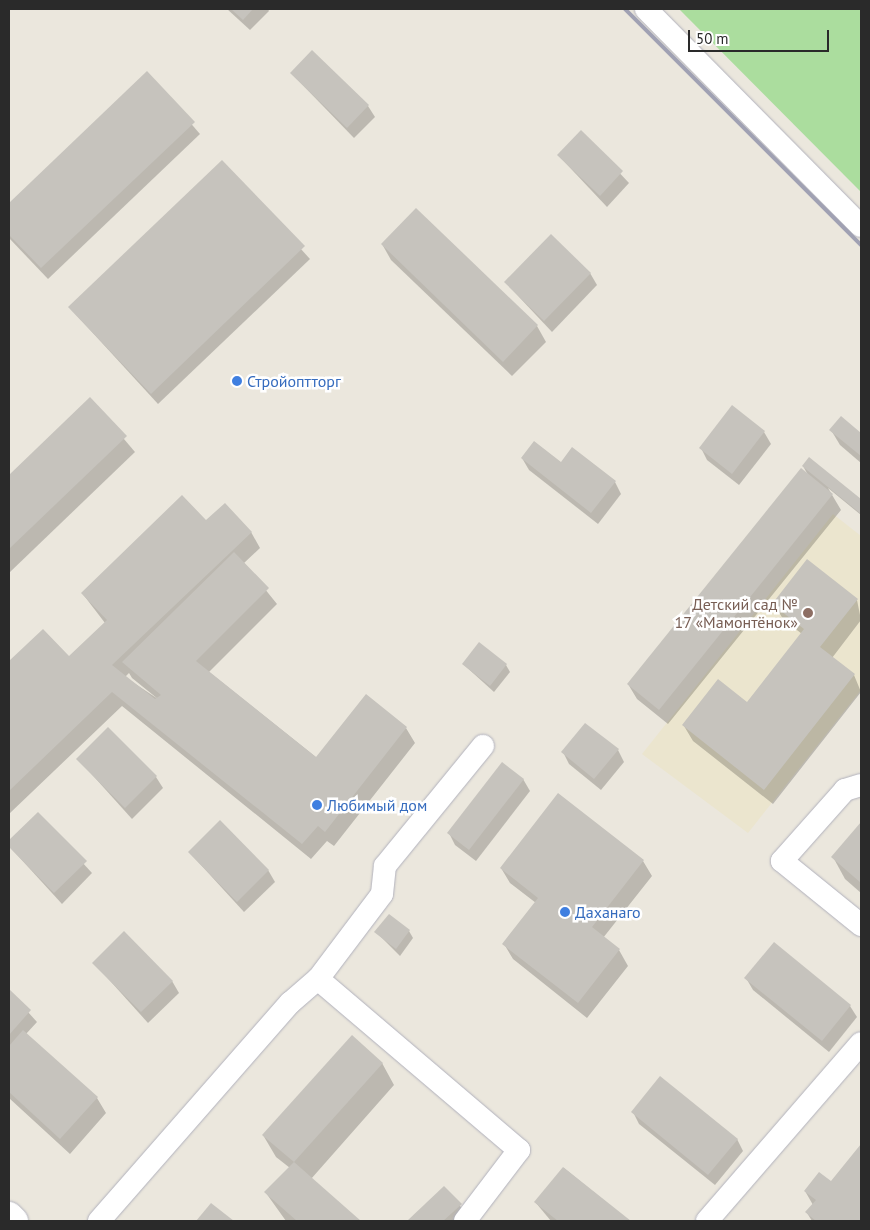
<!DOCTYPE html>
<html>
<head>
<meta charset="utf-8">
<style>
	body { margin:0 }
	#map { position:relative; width:870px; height:1230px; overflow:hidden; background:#ebe7dd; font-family:"PT Sans",sans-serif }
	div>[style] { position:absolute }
	.education>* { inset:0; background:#ebe5ce }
	.green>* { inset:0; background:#abdd9e }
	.shadow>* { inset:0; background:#0003 }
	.building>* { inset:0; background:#c6c3bd }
	.roads { filter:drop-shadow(0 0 1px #b1b1bc) drop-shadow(0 0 1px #b1b1bc) }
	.minor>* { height:22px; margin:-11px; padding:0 11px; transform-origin:11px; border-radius:11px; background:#fff }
	.secondary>* { height:28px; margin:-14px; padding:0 14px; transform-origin:14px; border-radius:14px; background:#fff }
	.rail>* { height:4px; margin:-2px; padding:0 2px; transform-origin:2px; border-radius:2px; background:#a0a1b3 }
	.dots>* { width:14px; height:14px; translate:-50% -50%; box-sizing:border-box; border:2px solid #fff; border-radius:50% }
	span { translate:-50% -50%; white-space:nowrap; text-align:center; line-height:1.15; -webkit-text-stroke:5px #fff; paint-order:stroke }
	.shop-label { font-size:16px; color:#366cbe }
	.left { translate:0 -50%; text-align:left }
	.education-label { font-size:16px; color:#785e54 }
	.right { translate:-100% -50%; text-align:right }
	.frame { position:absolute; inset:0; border:10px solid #2a2a2a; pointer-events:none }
	.scale { position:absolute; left:688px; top:30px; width:141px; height:22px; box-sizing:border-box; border:2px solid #2a2a2a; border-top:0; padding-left:6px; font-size:15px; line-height:18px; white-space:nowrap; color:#2a2a2a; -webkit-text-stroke:4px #fff; paint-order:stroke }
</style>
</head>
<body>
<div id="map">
	<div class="education">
		<div style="clip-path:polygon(833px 514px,861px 536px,861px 690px,748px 833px,642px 754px)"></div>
	</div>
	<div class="green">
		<div style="clip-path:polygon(679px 9px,861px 9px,861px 192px)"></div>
	</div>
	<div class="shadow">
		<div style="clip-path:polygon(227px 9px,268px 9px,269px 11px,250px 30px)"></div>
		<div style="clip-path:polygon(147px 73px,200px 134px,48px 279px,9px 238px,9px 205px)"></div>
		<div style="clip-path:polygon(291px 73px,368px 106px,375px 117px,354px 138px)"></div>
		<div style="clip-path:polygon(581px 132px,629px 183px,607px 207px,558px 155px)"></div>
		<div style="clip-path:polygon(222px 162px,310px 259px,158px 404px,70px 308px)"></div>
		<div style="clip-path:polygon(416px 210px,537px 326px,546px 342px,512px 376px,391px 260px,382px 244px)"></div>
		<div style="clip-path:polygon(590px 273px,597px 285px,552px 332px,506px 283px)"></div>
		<div style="clip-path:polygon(90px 399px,135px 452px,9px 573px,9px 476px)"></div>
		<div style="clip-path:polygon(732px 407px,764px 432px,771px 444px,739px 485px,707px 460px,701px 448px)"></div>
		<div style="clip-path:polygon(841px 418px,861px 435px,861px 463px,840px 445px,831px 430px)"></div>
		<div style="clip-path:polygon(522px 458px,561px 463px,615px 482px,621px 494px,598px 524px,529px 470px)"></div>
		<div style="clip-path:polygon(810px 459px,861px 500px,861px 515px,828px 488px,841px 510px,668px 724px,637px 699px,628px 684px,808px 475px,803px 466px)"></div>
		<div style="clip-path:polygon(evenodd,206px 522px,251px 532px,260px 548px,244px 563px,277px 604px,209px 672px,317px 758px,406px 728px,415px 743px,334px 846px,327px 841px,311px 859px,122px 706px,9px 814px,9px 663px,43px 630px,69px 658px,105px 623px,82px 593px,206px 522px,129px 673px,132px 678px,158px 699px,125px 677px,129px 673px)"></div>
		<div style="clip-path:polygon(857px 600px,861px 620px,832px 658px,854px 675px,861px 692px,773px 804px,693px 741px,684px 726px,747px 703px,802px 634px,783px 619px,774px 604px)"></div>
		<div style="clip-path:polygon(463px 664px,506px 665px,510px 672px,494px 692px)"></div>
		<div style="clip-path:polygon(618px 750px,624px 762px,601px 790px,569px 764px,563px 752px)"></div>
		<div style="clip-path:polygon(78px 759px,156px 777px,163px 788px,132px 819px)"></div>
		<div style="clip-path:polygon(523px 779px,530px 791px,476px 861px,455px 845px,449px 833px)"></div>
		<div style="clip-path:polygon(38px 814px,92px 873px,62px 904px,9px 846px)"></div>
		<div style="clip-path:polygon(861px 824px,861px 893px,845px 879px,833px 857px)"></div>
		<div style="clip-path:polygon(190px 853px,268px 870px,275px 882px,244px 912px)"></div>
		<div style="clip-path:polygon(643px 861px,652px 876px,603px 938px,619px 950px,628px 966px,587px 1018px,513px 959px,504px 944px,536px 903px,510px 883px,501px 868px)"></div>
		<div style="clip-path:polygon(409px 931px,413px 938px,400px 956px,376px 932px)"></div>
		<div style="clip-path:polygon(94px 963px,172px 981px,179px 993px,148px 1023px)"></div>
		<div style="clip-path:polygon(746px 978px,850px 1006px,857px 1017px,829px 1052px,753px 990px)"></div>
		<div style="clip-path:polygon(9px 991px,37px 1022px,26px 1034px,97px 1098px,106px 1113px,70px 1154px,9px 1098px)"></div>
		<div style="clip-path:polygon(382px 1063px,394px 1085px,311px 1179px,359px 1221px,286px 1221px,266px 1193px,290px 1168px,276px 1157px,263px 1135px)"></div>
		<div style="clip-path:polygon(633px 1112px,737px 1139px,743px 1151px,715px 1185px,639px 1124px)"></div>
		<div style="clip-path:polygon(861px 1146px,861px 1221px,812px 1221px,807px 1213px,813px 1205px,805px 1191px,831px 1183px)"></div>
		<div style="clip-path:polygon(564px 1168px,629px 1221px,551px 1221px,536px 1203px)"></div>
		<div style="clip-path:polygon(444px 1187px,465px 1212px,455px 1221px,409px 1221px)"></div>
	</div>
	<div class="building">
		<div style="clip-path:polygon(231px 9px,253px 9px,243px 20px)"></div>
		<div style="clip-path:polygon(312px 50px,369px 105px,347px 128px,290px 73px)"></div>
		<div style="clip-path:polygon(147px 71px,195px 122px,41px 268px,9px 235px,9px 203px)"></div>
		<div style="clip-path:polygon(581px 130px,623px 171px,600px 196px,557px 155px)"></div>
		<div style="clip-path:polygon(222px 160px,305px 246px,151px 394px,68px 307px)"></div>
		<div style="clip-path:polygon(416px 208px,538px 325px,503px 362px,381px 244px)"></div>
		<div style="clip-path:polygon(551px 234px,591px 273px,544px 321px,504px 282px)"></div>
		<div style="clip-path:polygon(90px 397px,127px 436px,9px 549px,9px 475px)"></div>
		<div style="clip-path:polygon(732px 405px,765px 431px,732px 474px,699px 448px)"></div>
		<div style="clip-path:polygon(841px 416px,861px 433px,861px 456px,829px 430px)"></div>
		<div style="clip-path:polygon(534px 441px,561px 462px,572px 447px,616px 481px,591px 513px,521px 458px)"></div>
		<div style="clip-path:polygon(809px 457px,861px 499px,861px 514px,802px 466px)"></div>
		<div style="clip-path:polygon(801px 468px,833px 494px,659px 710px,627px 684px)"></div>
		<div style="clip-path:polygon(182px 495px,206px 520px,225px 503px,252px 532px,112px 665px,155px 699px,161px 695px,122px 662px,234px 552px,269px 588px,196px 661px,316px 757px,366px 694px,407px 727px,325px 832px,318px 826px,302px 844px,112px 692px,9px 791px,9px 661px,43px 629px,69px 656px,107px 620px,81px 593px)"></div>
		<div style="clip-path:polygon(807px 559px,858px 599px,820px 647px,855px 674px,764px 790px,682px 725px,718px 679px,747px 702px,804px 629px,772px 604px)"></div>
		<div style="clip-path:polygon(479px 642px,507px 664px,490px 686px,462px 664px)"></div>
		<div style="clip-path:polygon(585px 723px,619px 749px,594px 779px,561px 752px)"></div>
		<div style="clip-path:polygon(108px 727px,157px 776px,125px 808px,76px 759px)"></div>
		<div style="clip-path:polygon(502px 762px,524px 779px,469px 850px,447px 833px)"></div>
		<div style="clip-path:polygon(558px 793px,644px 860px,592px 927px,620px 949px,578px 1003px,502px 944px,538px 898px,500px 868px)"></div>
		<div style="clip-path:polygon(38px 812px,87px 861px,54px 893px,9px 847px,9px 840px)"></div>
		<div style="clip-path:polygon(220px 820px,269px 870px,237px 902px,188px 852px)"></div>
		<div style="clip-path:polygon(861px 822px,861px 883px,831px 857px)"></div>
		<div style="clip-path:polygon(389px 914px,410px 930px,396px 949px,374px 932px)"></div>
		<div style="clip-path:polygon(124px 931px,173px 981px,141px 1012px,92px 963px)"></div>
		<div style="clip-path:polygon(774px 942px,851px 1005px,822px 1041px,744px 978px)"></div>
		<div style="clip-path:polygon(9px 989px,31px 1010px,9px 1035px)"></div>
		<div style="clip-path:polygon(23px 1030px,98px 1097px,60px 1139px,9px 1092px,9px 1046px)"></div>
		<div style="clip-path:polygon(352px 1035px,383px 1063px,294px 1162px,262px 1135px)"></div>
		<div style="clip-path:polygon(660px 1076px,738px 1139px,708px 1175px,631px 1112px)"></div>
		<div style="clip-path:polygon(861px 1144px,861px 1221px,816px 1221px,805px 1212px,816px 1200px,804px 1191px,819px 1172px,831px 1181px)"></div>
		<div style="clip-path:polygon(294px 1162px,361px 1221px,297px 1221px,264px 1192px)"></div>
		<div style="clip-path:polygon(563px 1167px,631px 1221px,558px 1221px,534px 1202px)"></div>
		<div style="clip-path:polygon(444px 1186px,462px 1204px,443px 1221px,407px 1221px)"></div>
		<div style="clip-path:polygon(211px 1203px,234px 1221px,196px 1221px)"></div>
	</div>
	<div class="roads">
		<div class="minor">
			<div style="left:646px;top:9px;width:305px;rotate:45.3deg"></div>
			<div style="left:861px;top:785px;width:17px;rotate:163deg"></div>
			<div style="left:845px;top:790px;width:95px;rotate:131.6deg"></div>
			<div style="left:782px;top:861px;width:102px;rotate:39deg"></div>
			<div style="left:318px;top:979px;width:264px;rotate:40.4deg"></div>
			<div style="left:519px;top:1150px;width:89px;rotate:127.3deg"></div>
			<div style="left:99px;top:1221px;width:290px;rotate:-48.8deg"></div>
			<div style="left:290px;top:1003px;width:37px;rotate:-41deg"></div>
			<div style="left:318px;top:979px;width:106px;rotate:-53deg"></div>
			<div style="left:382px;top:894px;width:28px;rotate:-84deg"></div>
			<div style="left:385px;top:866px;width:155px;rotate:-50.8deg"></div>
			<div style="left:707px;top:1221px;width:235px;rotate:-49.1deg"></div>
		</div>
		<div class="secondary">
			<div style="left:9px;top:1216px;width:7px;rotate:45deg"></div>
		</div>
	</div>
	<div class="rail">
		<div style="left:625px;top:9px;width:334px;rotate:45deg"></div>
	</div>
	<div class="dots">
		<div style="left:237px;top:381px;background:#3f7fe0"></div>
		<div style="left:808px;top:613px;background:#8d6e63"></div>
		<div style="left:317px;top:805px;background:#3f7fe0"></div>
		<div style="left:565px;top:912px;background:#3f7fe0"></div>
	</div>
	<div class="shop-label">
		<span class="left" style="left:247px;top:381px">Стройоптторг</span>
		<span class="left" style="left:327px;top:805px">Любимый дом</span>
		<span class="left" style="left:575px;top:912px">Даханаго</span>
	</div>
	<div class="education-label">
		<span class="right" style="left:798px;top:613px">Детский сад №<br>17 «Мамонтёнок»</span>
	</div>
	<div class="frame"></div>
	<div class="scale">50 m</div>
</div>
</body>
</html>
